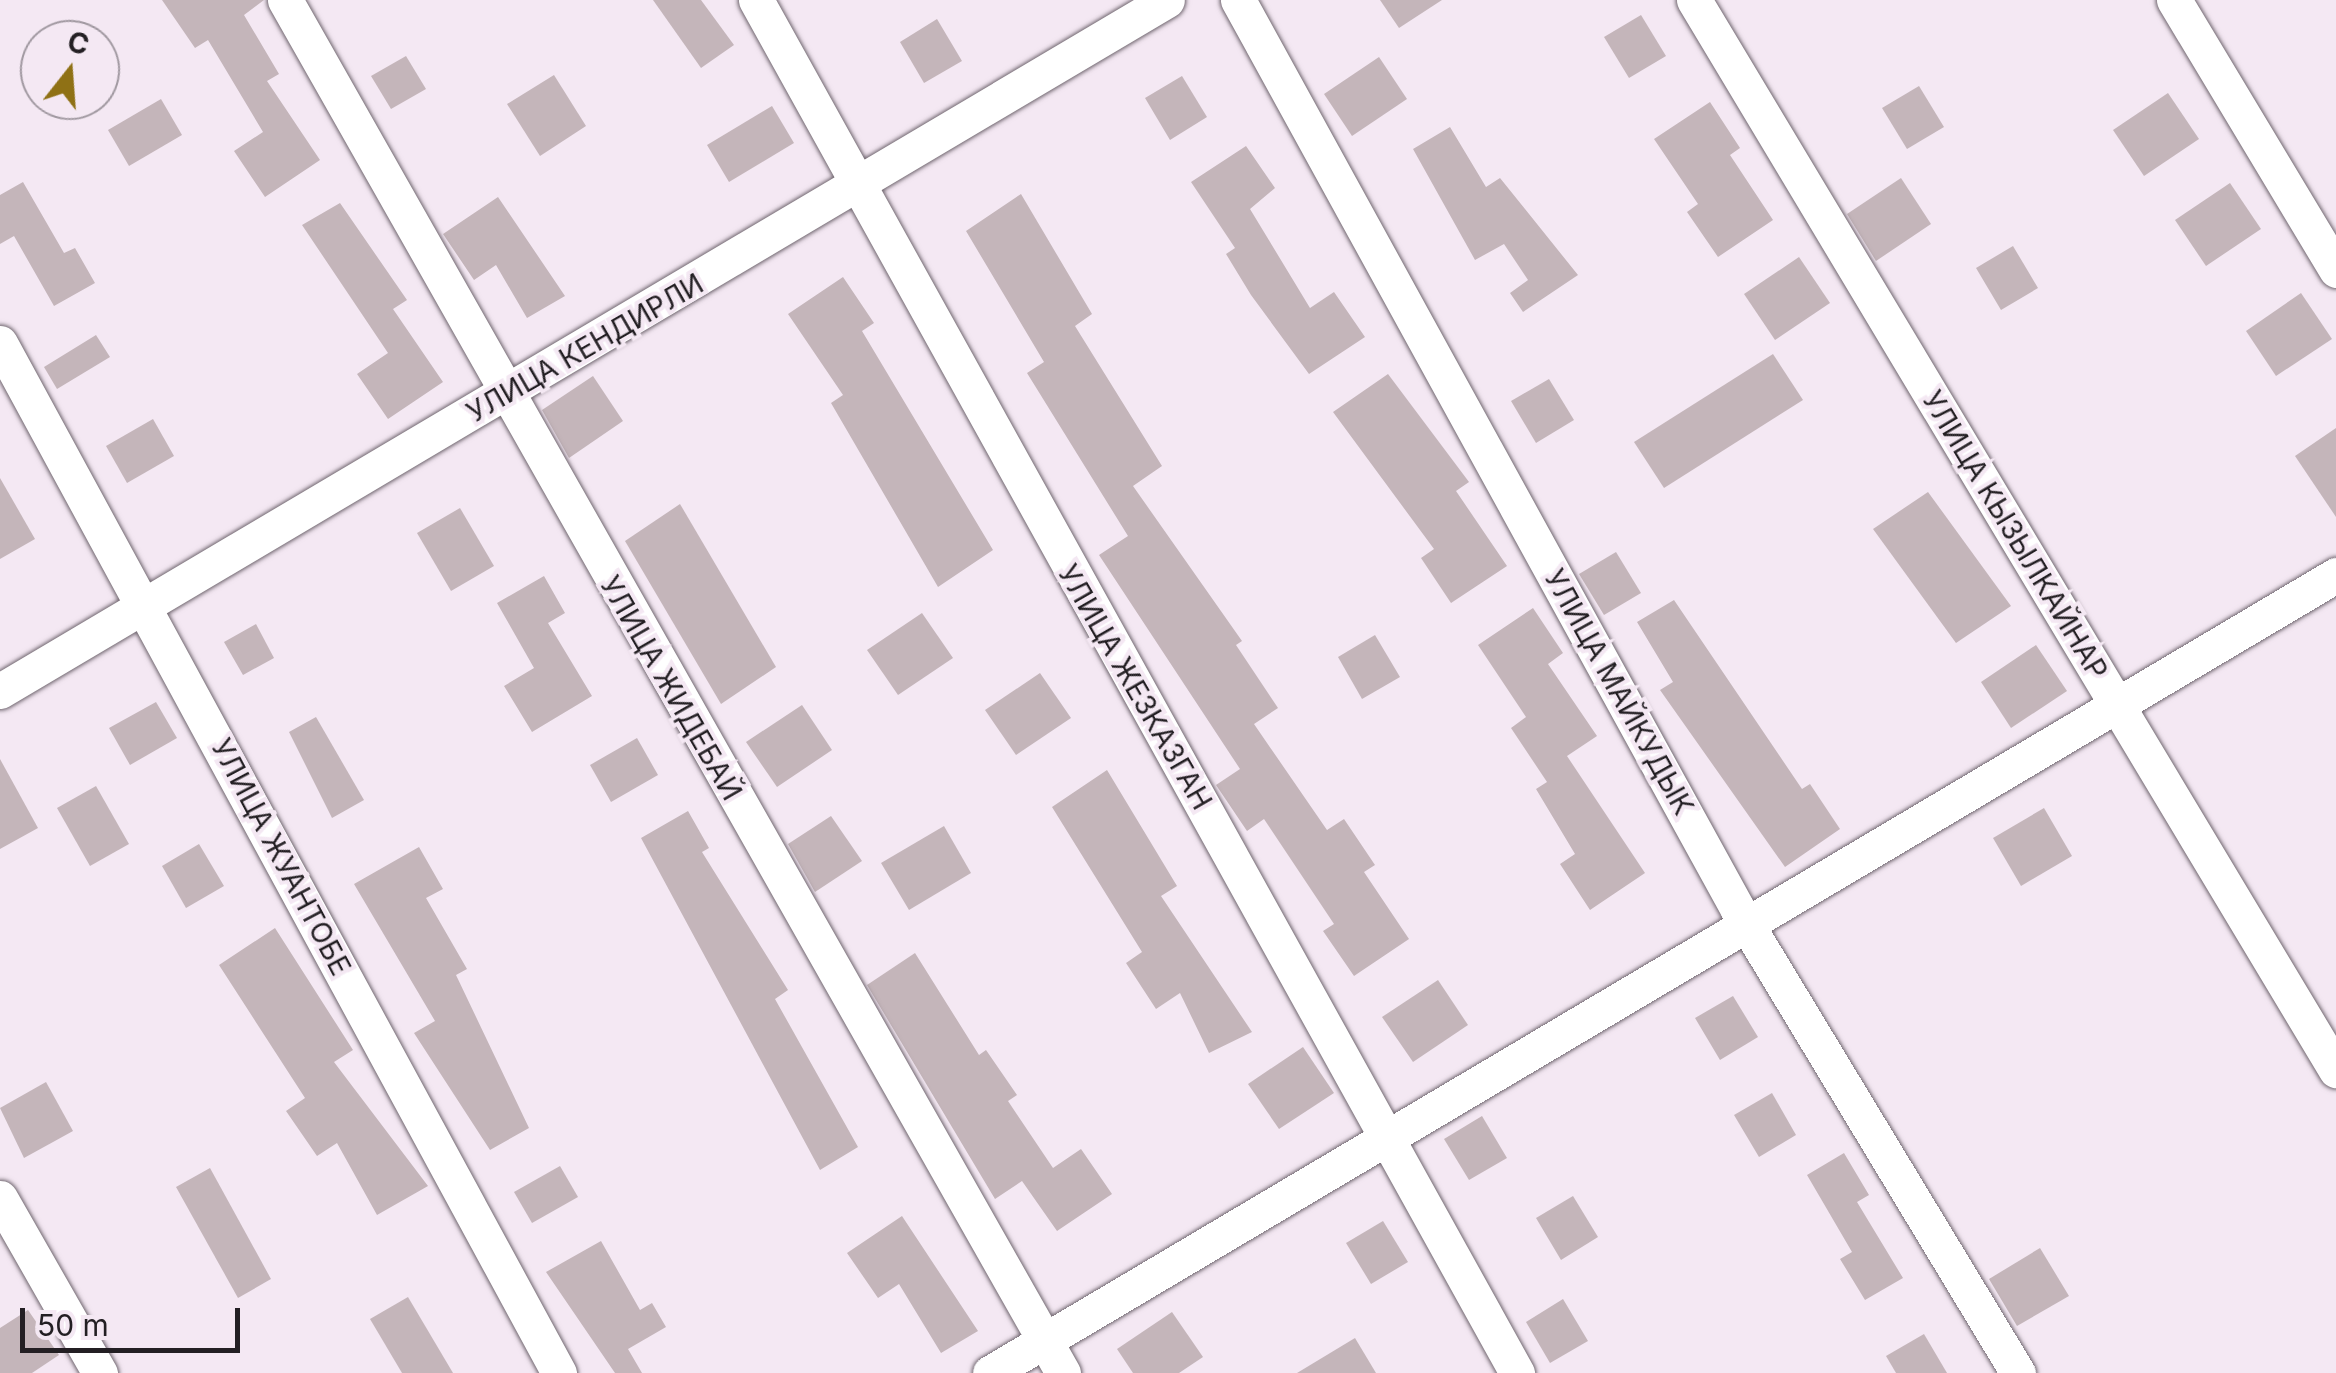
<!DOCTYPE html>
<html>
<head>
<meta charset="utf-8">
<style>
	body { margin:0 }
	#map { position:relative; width:2336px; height:1373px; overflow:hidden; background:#f4e8f3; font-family:Inter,sans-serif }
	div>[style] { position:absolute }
	.building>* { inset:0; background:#c4b5ba }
	.roads { filter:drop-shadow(0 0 2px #70666f) drop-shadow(0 0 2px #70666f) }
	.street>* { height:35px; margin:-17.5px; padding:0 17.5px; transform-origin:17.5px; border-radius:17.5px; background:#fff }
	span { translate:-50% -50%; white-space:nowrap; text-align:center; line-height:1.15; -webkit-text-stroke:8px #f4e8f3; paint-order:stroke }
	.street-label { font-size:28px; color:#231f23 }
	.north { position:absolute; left:20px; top:20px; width:100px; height:100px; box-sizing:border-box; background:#f4e8f3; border:2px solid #a098a0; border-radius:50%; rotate:17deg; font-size:28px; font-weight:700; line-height:40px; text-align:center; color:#231f23 }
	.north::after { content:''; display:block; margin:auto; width:35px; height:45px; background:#8f7115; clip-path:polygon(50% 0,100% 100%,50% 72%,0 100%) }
	.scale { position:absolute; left:20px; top:1308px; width:220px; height:45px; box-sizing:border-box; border:5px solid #231f23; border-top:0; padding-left:12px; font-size:30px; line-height:35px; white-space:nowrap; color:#231f23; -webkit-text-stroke:8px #f4e8f3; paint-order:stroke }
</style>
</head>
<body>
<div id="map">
	<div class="building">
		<div style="clip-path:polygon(162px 0,264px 0,244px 15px,279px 74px,267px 81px,320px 160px,265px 197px,234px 151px,263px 132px,208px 40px,195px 48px)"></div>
		<div style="clip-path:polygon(653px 0,701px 0,734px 45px,701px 68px)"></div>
		<div style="clip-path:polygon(1380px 0,1442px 0,1399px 28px)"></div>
		<div style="clip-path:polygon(1641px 15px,1666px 56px,1629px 78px,1604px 37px)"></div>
		<div style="clip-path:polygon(937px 19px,962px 61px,924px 83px,900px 42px)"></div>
		<div style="clip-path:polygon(406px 56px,426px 89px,391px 109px,371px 76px)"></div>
		<div style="clip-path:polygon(1379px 57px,1407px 99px,1352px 136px,1324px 94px)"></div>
		<div style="clip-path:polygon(554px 75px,586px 126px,540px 156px,507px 104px)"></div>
		<div style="clip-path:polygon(1182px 76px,1207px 117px,1170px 140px,1145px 98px)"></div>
		<div style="clip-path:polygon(1919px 86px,1944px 127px,1907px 149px,1882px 108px)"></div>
		<div style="clip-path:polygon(2168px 93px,2199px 139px,2144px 176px,2113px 130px)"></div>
		<div style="clip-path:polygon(161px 99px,182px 135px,129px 166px,108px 130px)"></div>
		<div style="clip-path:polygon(1710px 102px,1740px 148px,1730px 155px,1773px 220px,1718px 257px,1687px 212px,1698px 204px,1654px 139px)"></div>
		<div style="clip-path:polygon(772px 106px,794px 143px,729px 182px,707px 145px)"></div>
		<div style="clip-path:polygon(1450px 127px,1486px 187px,1500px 178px,1578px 275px,1523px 312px,1510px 293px,1528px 280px,1504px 244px,1475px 260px,1413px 149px)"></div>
		<div style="clip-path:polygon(1246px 146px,1275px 188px,1250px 209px,1310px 308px,1334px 292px,1365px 337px,1309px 374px,1251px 295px,1226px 254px,1235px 248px,1191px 182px)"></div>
		<div style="clip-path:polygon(1901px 178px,1931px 224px,1876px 261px,1847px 214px)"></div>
		<div style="clip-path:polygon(23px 182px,64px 253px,75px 248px,95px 283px,54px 306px,14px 236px,0 244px,0 195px)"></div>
		<div style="clip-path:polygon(2230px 183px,2261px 229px,2206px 266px,2175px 220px)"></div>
		<div style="clip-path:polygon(1021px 194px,1092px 314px,1075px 326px,1162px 466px,1133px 486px,1242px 641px,1236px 645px,1278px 708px,1254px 724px,1327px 830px,1344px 819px,1375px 865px,1364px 872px,1409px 939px,1354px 976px,1323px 931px,1334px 924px,1264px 819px,1247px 831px,1216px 785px,1240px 769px,1099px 555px,1128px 536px,1027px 373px,1044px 362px,966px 231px)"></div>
		<div style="clip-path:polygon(498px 197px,565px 296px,527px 318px,496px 265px,474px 280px,443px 234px)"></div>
		<div style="clip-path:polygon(340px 203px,407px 300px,393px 309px,443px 382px,388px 419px,357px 374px,388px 353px,302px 225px)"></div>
		<div style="clip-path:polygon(2013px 246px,2038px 288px,2001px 310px,1976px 268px)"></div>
		<div style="clip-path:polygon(1799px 257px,1830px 303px,1775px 340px,1744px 294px)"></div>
		<div style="clip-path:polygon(843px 277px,874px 323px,862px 331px,993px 550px,938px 587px,831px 403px,843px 395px,788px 314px)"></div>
		<div style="clip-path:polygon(2301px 293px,2332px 339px,2276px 376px,2246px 331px)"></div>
		<div style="clip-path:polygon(96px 335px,110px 357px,57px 389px,44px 367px)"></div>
		<div style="clip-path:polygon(1773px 354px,1803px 400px,1664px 488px,1634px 442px)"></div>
		<div style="clip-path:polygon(1388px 374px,1469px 482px,1456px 491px,1507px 566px,1451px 603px,1421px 558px,1434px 549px,1333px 412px)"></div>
		<div style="clip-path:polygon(593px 376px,623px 421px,569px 458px,542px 410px)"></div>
		<div style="clip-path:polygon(1549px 379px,1574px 420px,1536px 443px,1511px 401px)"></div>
		<div style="clip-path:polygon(153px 419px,174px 456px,127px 483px,106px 446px)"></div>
		<div style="clip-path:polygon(2336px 428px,2336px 517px,2295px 456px)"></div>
		<div style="clip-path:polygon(0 478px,35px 539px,0 559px)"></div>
		<div style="clip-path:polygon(1928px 492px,2011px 606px,1956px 643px,1873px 529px)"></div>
		<div style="clip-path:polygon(680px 504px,776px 667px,721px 704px,625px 541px)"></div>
		<div style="clip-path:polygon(460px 508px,494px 566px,451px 591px,417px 533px)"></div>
		<div style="clip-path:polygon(1616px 552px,1641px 593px,1604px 615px,1579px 574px)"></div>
		<div style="clip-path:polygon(544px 576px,565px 613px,548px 623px,592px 696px,532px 732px,504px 686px,534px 668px,497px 603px)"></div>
		<div style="clip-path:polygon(1674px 600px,1802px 789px,1810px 784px,1840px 829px,1785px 867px,1660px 690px,1673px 682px,1637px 622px)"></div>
		<div style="clip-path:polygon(1533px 608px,1563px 653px,1548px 664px,1597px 736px,1567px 756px,1645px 873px,1590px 910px,1560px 864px,1575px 854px,1536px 789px,1547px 782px,1511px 728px,1526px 717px,1478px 645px)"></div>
		<div style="clip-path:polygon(922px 613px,953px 658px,898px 695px,867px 650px)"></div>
		<div style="clip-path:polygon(256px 624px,274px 658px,243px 675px,224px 642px)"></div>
		<div style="clip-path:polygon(1375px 635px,1400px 677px,1362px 699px,1338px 657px)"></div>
		<div style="clip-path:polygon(2036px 645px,2067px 691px,2011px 728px,1981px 682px)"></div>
		<div style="clip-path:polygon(1040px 673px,1071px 718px,1016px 755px,985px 710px)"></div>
		<div style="clip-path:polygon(156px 702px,177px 738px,130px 765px,109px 728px)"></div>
		<div style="clip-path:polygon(802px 705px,832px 750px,777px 787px,746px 742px)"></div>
		<div style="clip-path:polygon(316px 717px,364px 800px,332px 818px,289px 732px)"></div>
		<div style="clip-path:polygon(637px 738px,658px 775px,611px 802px,590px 765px)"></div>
		<div style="clip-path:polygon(0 759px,38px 828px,0 849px)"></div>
		<div style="clip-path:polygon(1107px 770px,1177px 886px,1161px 896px,1252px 1032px,1209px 1053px,1180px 993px,1156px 1009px,1126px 963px,1142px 952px,1052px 807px)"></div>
		<div style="clip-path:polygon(96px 786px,129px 844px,90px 866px,57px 808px)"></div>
		<div style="clip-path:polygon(2044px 808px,2072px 856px,2021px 886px,1993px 838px)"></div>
		<div style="clip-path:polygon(688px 811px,709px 848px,702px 852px,788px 990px,775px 999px,858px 1147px,820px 1170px,641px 838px)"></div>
		<div style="clip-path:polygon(831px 816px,862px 861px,815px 892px,788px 844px)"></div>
		<div style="clip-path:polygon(944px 826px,971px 873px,909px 910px,881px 863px)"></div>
		<div style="clip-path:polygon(199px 844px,224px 886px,186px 908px,162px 866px)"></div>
		<div style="clip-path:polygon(419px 847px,443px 889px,426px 898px,467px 969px,456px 975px,529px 1128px,490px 1150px,414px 1033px,435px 1021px,354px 884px)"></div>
		<div style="clip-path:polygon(275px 928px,353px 1050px,334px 1062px,428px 1186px,377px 1215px,337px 1143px,317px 1156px,286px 1111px,305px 1098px,219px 965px)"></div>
		<div style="clip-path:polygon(915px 953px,979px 1055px,986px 1050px,1017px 1095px,1008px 1101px,1053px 1168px,1081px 1149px,1112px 1194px,1057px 1231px,1022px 1181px,995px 1199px,867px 985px)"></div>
		<div style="clip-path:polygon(1438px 980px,1468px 1025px,1413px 1062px,1382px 1017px)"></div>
		<div style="clip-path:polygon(1733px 996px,1758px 1037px,1720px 1060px,1695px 1018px)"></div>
		<div style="clip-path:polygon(1303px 1047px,1334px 1093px,1279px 1129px,1248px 1084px)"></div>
		<div style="clip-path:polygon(46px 1082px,73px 1131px,24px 1158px,0 1108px)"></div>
		<div style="clip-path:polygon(1772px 1093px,1796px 1135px,1759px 1157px,1734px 1115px)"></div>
		<div style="clip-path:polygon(1482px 1116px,1507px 1158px,1469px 1180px,1444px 1139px)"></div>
		<div style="clip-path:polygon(1844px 1153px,1869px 1195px,1857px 1202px,1903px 1278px,1865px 1300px,1840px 1259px,1852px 1252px,1807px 1175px)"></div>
		<div style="clip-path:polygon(560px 1166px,578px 1197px,532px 1223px,514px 1192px)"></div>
		<div style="clip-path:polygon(210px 1168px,271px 1279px,238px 1298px,176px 1187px)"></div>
		<div style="clip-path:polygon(1573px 1196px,1598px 1237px,1561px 1260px,1536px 1218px)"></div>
		<div style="clip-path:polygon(902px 1216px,978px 1331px,941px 1353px,899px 1284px,878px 1298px,847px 1253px)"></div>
		<div style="clip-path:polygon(1383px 1221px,1408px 1262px,1371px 1284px,1346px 1243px)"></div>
		<div style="clip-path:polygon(601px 1241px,640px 1310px,652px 1303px,666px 1327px,628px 1349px,642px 1373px,615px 1373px,546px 1272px)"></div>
		<div style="clip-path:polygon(2040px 1248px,2069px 1296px,2017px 1326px,1989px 1279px)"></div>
		<div style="clip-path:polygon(408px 1297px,453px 1373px,402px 1373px,370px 1319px)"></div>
		<div style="clip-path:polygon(1563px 1299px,1588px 1341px,1550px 1363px,1526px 1322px)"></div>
		<div style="clip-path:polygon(28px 1310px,59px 1355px,32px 1373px,0 1373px,0 1328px)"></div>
		<div style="clip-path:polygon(1172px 1312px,1203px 1357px,1179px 1373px,1133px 1373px,1117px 1349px)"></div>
		<div style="clip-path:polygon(1924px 1334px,1947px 1373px,1896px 1373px,1886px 1356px)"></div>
		<div style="clip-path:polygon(1355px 1338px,1376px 1373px,1297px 1373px)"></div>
	</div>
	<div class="roads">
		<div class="street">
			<div style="left:285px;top:0;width:1578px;rotate:60.46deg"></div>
			<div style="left:756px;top:0;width:1570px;rotate:61deg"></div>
			<div style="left:1238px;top:0;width:1038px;rotate:61.21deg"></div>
			<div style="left:1738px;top:910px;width:541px;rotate:58.84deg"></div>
			<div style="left:1694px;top:0;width:1248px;rotate:59.04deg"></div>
			<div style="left:2174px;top:0;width:315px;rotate:59deg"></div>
			<div style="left:0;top:343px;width:1172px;rotate:61.51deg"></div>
			<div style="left:0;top:691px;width:1356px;rotate:-30.63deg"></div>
			<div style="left:0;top:1198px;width:202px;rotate:60.3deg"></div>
			<div style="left:990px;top:1373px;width:1565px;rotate:-30.66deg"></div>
		</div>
	</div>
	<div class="street-label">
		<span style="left:585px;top:348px;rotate:-30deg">УЛИЦА КЕНДИРЛИ</span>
		<span style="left:2015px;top:535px;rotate:59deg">УЛИЦА КЫЗЫЛКАЙНАР</span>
		<span style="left:1135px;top:687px;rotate:60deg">УЛИЦА ЖЕЗКАЗГАН</span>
		<span style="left:671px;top:688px;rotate:60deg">УЛИЦА ЖИДЕБАЙ</span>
		<span style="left:1619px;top:692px;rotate:61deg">УЛИЦА МАЙКУДЫК</span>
		<span style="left:281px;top:857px;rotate:62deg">УЛИЦА ЖУАНТОБЕ</span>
	</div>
	<div class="north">С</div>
	<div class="scale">50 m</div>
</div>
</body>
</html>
